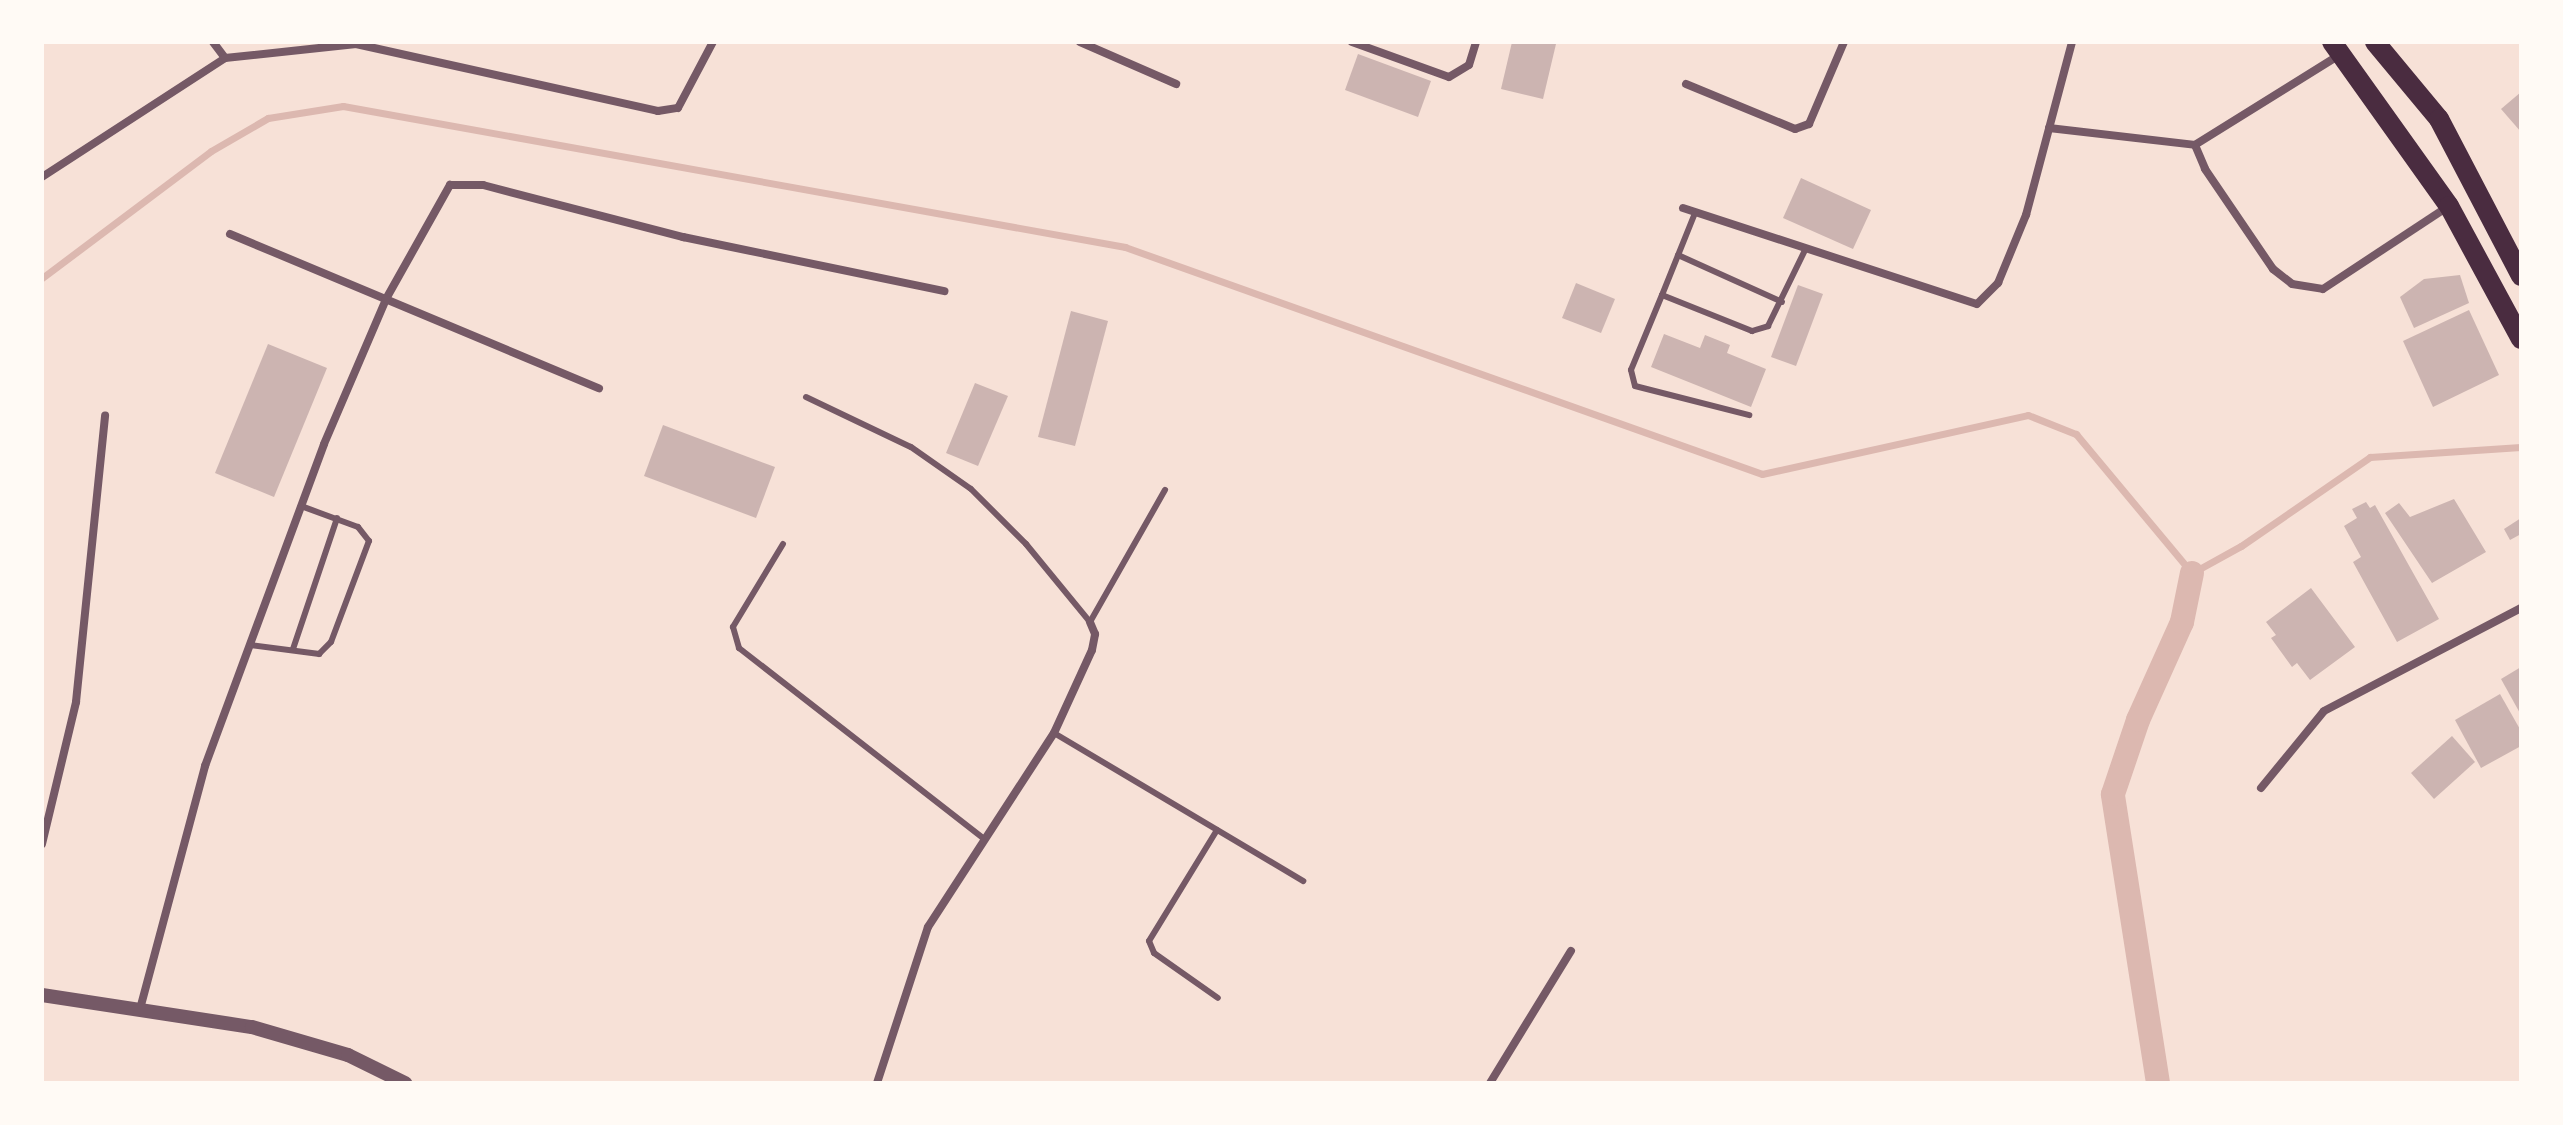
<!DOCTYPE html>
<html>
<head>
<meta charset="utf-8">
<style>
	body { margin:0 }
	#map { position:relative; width:2563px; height:1125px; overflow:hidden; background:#f7e1d7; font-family:Overpass,sans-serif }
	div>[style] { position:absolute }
	.stream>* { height:7px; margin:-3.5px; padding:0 3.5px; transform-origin:3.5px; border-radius:3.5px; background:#dcb8b0 }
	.canal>* { height:24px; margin:-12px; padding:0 12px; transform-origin:12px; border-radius:12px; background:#dcb8b0 }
	.building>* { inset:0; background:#ccb4b1 }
	.service>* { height:6px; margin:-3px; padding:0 3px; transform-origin:3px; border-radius:3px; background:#755966 }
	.minor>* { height:8px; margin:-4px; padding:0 4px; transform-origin:4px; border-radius:4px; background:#755966 }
	.tertiary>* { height:14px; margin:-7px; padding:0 7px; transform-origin:7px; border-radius:7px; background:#755966 }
	.primary>* { height:20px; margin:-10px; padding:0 10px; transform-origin:10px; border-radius:10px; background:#4a2c40 }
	span { translate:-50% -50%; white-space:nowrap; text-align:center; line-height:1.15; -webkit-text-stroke:6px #fffaf5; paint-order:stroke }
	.frame { position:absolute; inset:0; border:44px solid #fffaf5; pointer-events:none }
</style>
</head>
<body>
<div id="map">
	<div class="stream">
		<div style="left:42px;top:278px;width:211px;rotate:-36.9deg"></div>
		<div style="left:211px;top:151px;width:66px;rotate:-30.1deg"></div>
		<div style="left:268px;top:118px;width:76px;rotate:-9.1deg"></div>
		<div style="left:343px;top:106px;width:795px;rotate:10.22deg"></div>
		<div style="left:1125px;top:247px;width:676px;rotate:19.61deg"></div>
		<div style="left:1762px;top:474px;width:272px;rotate:-12.5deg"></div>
		<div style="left:2028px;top:415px;width:52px;rotate:21.6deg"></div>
		<div style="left:2076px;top:434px;width:181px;rotate:50.2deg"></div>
		<div style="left:2192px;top:573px;width:56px;rotate:-28.9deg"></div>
		<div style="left:2241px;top:546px;width:157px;rotate:-34.6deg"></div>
		<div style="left:2370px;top:457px;width:151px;rotate:-3.8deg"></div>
	</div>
	<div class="canal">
		<div style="left:2158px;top:1083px;width:292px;rotate:-98.9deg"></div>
		<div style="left:2113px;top:794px;width:78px;rotate:-71.3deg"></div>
		<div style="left:2138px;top:720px;width:107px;rotate:-65.8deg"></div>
		<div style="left:2182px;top:622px;width:50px;rotate:-78.5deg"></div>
	</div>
	<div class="building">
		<div style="clip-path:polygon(1512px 42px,1556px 44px,1543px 99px,1501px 89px)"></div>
		<div style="clip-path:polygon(1358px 54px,1431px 81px,1418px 117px,1345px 90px)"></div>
		<div style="clip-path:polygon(2521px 92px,2521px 132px,2501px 109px)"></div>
		<div style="clip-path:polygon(1801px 178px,1871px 210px,1853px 249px,1783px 218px)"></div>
		<div style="clip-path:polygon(2460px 275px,2469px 303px,2414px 328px,2400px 297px,2424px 279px)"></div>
		<div style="clip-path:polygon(1576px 283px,1615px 299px,1601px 333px,1562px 318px)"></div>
		<div style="clip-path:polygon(1798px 285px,1823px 294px,1796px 366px,1771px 357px)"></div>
		<div style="clip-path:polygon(2469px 310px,2499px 375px,2433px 407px,2403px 341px)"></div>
		<div style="clip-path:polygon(1071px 311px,1108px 321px,1075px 446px,1038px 437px)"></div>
		<div style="clip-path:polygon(1664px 334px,1700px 348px,1705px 335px,1730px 345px,1727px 353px,1766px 369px,1751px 407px,1651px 367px)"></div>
		<div style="clip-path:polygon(268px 344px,327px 368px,274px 497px,215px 473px)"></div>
		<div style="clip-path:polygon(975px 383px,1008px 396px,978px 466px,946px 453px)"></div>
		<div style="clip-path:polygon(663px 425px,775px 467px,756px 518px,644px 476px)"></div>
		<div style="clip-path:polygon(2454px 499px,2486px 552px,2432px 583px,2385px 513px,2399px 503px,2410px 517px)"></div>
		<div style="clip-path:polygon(2366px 502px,2370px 508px,2375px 505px,2439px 619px,2397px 642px,2353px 562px,2361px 557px,2344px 526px,2357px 518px,2352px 509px)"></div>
		<div style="clip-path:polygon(2521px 518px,2521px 534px,2510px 540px,2504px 529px)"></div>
		<div style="clip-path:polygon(2311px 588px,2355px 647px,2310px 680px,2297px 663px,2292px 667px,2271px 638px,2276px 635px,2266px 622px)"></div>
		<div style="clip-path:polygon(2521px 667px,2521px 715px,2501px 679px)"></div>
		<div style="clip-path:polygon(2500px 694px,2521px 731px,2521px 746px,2481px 768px,2455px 720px)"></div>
		<div style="clip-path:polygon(2452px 736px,2475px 762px,2434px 799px,2411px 773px)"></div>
	</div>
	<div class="service">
		<div style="left:1695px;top:213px;width:88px;rotate:111.9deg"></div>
		<div style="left:1662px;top:295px;width:97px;rotate:21.8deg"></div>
		<div style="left:1752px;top:331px;width:17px;rotate:-17deg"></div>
		<div style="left:1768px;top:326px;width:85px;rotate:-64deg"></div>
		<div style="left:1678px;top:255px;width:114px;rotate:24.3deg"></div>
		<div style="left:1662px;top:295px;width:81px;rotate:112.5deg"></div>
		<div style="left:1631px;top:370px;width:16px;rotate:76deg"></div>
		<div style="left:1635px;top:386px;width:118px;rotate:14.3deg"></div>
		<div style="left:806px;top:397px;width:116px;rotate:25.5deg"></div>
		<div style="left:911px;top:447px;width:73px;rotate:35deg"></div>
		<div style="left:971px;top:489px;width:78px;rotate:45deg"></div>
		<div style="left:1026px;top:544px;width:101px;rotate:50.6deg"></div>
		<div style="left:1090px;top:622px;width:152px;rotate:-60.4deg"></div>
		<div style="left:783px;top:544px;width:97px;rotate:121.1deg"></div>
		<div style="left:733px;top:627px;width:22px;rotate:74deg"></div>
		<div style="left:739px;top:648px;width:309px;rotate:37.9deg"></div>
		<div style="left:250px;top:645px;width:70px;rotate:7.4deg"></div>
		<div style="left:319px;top:654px;width:17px;rotate:-45deg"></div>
		<div style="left:331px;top:642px;width:108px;rotate:-69.4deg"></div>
		<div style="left:369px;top:541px;width:18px;rotate:-128deg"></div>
		<div style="left:358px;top:527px;width:61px;rotate:-159.8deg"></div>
		<div style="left:293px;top:649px;width:138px;rotate:-71.4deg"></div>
		<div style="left:1054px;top:733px;width:290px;rotate:30.7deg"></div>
		<div style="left:1217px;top:830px;width:130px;rotate:121.5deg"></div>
		<div style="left:1149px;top:941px;width:13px;rotate:67deg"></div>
		<div style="left:1154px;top:953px;width:78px;rotate:35.1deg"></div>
	</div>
	<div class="minor">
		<div style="left:213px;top:42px;width:20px;rotate:53deg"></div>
		<div style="left:1080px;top:42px;width:105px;rotate:23.6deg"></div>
		<div style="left:1352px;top:42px;width:103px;rotate:19.8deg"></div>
		<div style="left:1449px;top:77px;width:23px;rotate:-31deg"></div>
		<div style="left:1469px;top:65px;width:24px;rotate:-73deg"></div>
		<div style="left:2341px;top:54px;width:172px;rotate:148.1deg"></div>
		<div style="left:2195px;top:145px;width:26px;rotate:67deg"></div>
		<div style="left:2205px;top:169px;width:121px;rotate:55.8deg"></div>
		<div style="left:2273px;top:269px;width:24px;rotate:38deg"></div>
		<div style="left:2292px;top:284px;width:31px;rotate:9deg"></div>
		<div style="left:2323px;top:289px;width:151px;rotate:-33.4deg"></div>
		<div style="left:1686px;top:84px;width:118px;rotate:22.4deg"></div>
		<div style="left:1795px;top:129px;width:15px;rotate:-20deg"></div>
		<div style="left:1809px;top:124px;width:89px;rotate:-66.9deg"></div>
		<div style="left:2049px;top:128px;width:147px;rotate:6.6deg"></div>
		<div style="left:42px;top:177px;width:218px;rotate:-33deg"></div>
		<div style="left:225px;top:58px;width:132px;rotate:-6.1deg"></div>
		<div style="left:356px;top:44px;width:309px;rotate:12.5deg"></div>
		<div style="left:658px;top:111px;width:20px;rotate:-9deg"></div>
		<div style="left:678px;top:108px;width:75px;rotate:-62.1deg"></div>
		<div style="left:1683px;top:208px;width:309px;rotate:18.1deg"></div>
		<div style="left:1977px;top:304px;width:30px;rotate:-45deg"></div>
		<div style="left:1998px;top:283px;width:74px;rotate:-67.6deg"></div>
		<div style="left:2026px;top:215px;width:179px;rotate:-75.1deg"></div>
		<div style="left:230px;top:234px;width:400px;rotate:22.7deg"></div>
		<div style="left:2261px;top:788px;width:99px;rotate:-50.7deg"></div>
		<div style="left:2324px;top:711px;width:222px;rotate:-27.6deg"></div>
		<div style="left:42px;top:844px;width:146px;rotate:-76.5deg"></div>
		<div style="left:76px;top:702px;width:288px;rotate:-84.2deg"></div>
		<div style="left:140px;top:1009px;width:252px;rotate:-75deg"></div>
		<div style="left:205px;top:766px;width:343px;rotate:-69.7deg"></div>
		<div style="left:324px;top:444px;width:158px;rotate:-66.8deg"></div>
		<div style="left:386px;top:299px;width:131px;rotate:-60.7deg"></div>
		<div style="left:450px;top:185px;width:33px"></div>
		<div style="left:483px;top:185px;width:207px;rotate:14.6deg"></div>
		<div style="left:683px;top:237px;width:267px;rotate:11.7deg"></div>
		<div style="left:877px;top:1083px;width:164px;rotate:-71.9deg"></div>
		<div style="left:928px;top:927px;width:231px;rotate:-57deg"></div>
		<div style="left:1054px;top:733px;width:91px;rotate:-65.4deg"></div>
		<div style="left:1092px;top:650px;width:16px;rotate:-79deg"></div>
		<div style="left:1095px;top:634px;width:13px;rotate:-113deg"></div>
		<div style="left:1490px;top:1083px;width:155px;rotate:-58.5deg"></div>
	</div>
	<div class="tertiary">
		<div style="left:42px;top:995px;width:212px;rotate:8.7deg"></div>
		<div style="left:252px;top:1027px;width:100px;rotate:16.3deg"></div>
		<div style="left:348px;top:1055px;width:64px;rotate:26.2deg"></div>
	</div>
	<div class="primary">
		<div style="left:2332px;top:42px;width:201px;rotate:54.5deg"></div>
		<div style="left:2449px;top:206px;width:151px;rotate:61.6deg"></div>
		<div style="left:2375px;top:42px;width:100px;rotate:50.3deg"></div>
		<div style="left:2439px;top:119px;width:177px;rotate:62.4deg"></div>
	</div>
	<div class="frame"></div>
</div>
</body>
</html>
